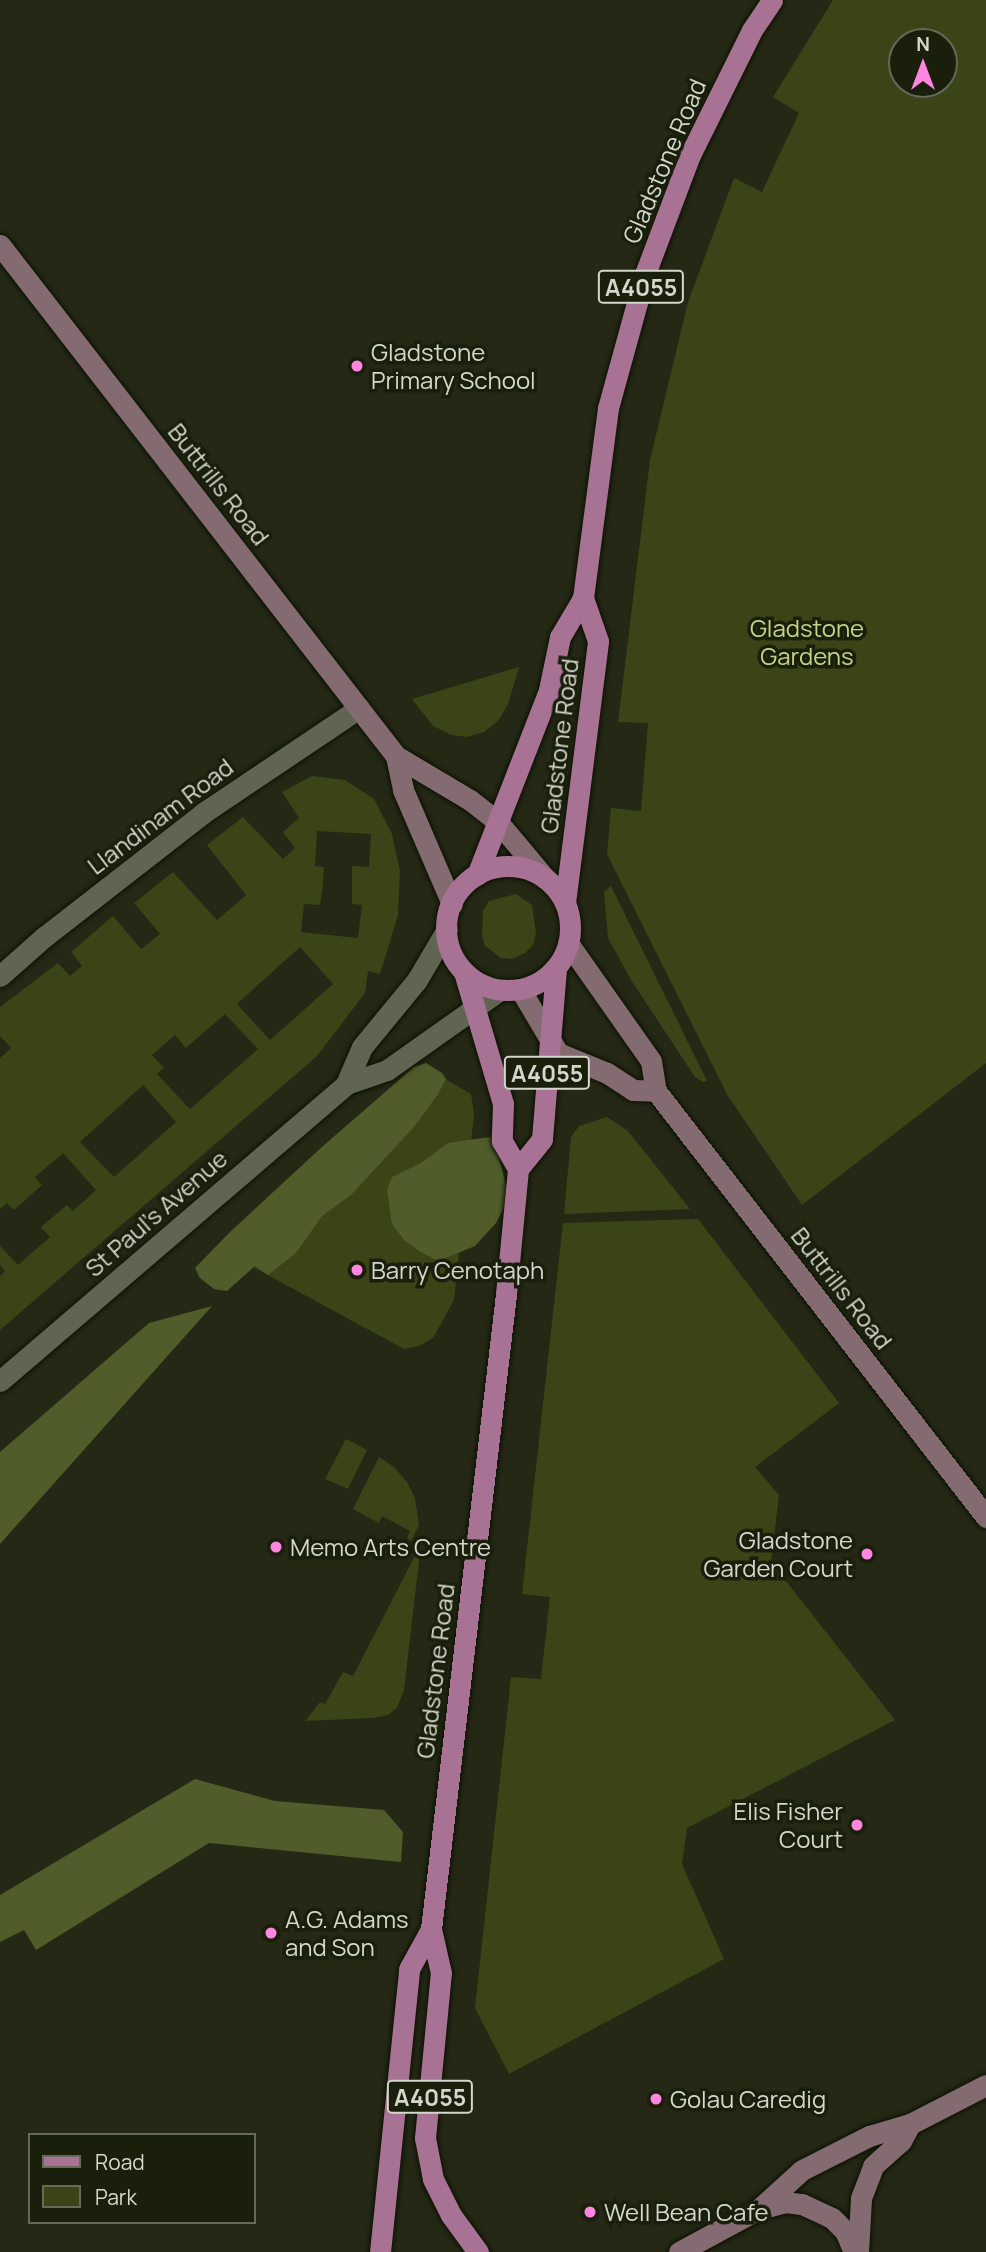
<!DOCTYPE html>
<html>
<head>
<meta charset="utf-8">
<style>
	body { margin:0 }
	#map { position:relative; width:986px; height:2252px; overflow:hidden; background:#242815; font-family:Manrope,sans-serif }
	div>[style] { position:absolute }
	.green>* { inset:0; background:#3a4416 }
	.forest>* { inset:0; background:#505c2a }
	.roads { filter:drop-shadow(0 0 2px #0d1102) drop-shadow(0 0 2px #0d1102) }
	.street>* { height:21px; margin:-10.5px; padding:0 10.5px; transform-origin:10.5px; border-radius:10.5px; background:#5f6550 }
	.secondary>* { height:21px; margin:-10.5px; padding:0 10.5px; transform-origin:10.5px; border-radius:10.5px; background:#836b71 }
	.primary>* { height:21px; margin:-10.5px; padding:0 10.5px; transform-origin:10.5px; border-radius:10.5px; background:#a77293 }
	.primary>.ring { margin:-10.5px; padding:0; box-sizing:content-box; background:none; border:21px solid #a77293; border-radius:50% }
	.dots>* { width:19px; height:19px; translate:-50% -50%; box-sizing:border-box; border:4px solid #1a1f0c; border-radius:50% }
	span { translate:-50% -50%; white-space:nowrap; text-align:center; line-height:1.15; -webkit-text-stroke:7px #1a1f0c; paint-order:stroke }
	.shield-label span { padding:2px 5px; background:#1a1f0c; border:2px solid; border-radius:5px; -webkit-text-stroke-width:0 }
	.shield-label { font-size:23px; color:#d4d7cb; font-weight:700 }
	.street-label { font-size:24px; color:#d4d7cb }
	.poi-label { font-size:24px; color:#d4d7cb }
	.left { translate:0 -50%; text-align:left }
	.right { translate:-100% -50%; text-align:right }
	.park-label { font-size:24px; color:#c2d587 }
	.legend { position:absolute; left:28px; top:2133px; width:228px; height:91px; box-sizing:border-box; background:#1a1f0c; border:2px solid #646958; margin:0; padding:9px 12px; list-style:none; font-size:21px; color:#d4d7cb }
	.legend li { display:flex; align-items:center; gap:14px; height:35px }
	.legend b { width:35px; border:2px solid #646958 }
	.north { position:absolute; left:888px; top:28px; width:70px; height:70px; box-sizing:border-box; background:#1a1f0c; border:2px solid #646958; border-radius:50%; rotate:0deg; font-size:19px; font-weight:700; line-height:28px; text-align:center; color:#d4d7cb }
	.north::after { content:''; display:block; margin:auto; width:24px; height:32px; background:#fe85e0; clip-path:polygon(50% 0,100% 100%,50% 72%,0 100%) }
</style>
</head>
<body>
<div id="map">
	<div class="green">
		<div style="clip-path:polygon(evenodd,833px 0,986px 0,986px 1063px,802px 1205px,728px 1096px,607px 854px,611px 808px,641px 811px,648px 723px,618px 722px,650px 460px,688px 302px,734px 178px,762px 192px,799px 113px,773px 97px,833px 0,902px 42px,944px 42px,944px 84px,902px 84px,902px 42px)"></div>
		<div style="clip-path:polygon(519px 667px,508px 704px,498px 721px,484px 732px,467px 737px,452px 735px,433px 726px,412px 699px)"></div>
		<div style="clip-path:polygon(evenodd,312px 776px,345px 780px,374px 799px,392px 834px,400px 871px,398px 915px,380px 974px,368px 971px,365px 993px,317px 1056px,0 1330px,0 1276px,5px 1271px,0 1265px,0 1246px,18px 1265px,50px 1237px,41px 1227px,67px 1205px,73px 1211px,96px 1190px,63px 1153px,35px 1177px,42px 1185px,14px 1210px,7px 1203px,0 1209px,0 1058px,11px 1048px,0 1036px,0 1007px,58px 963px,70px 976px,82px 966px,71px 952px,113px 916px,141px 949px,160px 934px,134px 903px,173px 872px,217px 920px,246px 895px,207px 845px,243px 817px,283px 859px,295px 848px,283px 832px,299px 818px,282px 792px,312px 776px,317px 831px,371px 834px,369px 867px,352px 866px,352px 904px,362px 905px,358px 938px,301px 932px,304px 904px,320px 905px,323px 883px,324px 867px,315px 866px,317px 831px,312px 776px,300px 947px,333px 984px,270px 1040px,237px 1004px,300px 947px,312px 776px,225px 1014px,258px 1049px,190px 1109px,157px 1074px,164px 1068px,152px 1055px,175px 1035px,186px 1048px,225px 1014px,312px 776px,143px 1085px,176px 1122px,114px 1177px,80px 1142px,143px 1085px)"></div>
		<div style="clip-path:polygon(611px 886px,707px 1081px,703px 1082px,695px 1077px,631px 980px,608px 938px,604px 892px)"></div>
		<div style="clip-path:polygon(516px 894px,532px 905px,536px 934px,533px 945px,525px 953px,512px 959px,501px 958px,485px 946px,482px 936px,483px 911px,489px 901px)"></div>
		<div style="clip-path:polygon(440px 1076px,471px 1094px,474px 1114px,454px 1300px,433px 1338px,419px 1346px,404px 1349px,253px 1267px)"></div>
		<div style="clip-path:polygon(607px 1117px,628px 1131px,690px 1209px,564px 1214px,571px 1137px,579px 1126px)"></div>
		<div style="clip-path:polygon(698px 1219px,839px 1403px,755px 1467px,779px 1495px,771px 1562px,895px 1720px,687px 1828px,682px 1864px,724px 1959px,509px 2074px,475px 2008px,511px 1677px,541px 1679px,550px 1597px,522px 1594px,563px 1223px)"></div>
		<div style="clip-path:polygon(346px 1439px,367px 1450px,348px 1489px,325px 1479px)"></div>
		<div style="clip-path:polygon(379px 1457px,394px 1467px,407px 1482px,415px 1498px,419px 1525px,411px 1541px,407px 1538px,410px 1531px,382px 1516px,379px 1523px,353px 1509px)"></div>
		<div style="clip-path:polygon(421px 1544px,404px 1690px,397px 1708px,388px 1715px,372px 1718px,305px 1721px,320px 1702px,325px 1704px,343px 1672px,353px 1676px)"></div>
	</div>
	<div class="forest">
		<div style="clip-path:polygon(426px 1063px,442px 1073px,446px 1079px,438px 1094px,414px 1127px,351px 1195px,322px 1216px,296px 1253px,268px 1275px,255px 1266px,227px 1291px,214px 1289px,200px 1278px,195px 1268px,230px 1232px,323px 1146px,414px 1067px)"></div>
		<div style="clip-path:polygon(490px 1137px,496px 1145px,509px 1198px,496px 1223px,475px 1246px,438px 1261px,419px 1251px,404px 1240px,392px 1224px,387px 1190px,392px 1177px,421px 1163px,448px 1143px)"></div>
		<div style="clip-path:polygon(212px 1306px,0 1544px,0 1452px,149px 1323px)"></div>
		<div style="clip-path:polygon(195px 1779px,275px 1801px,384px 1810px,403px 1832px,401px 1862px,209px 1843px,36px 1950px,24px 1930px,0 1942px,0 1895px)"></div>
	</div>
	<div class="roads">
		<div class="street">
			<div style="left:0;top:976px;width:59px;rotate:-41.6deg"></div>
			<div style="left:44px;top:937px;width:202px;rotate:-37.9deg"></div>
			<div style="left:203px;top:813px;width:188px;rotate:-33.9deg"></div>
			<div style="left:346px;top:1084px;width:40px;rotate:-66.6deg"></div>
			<div style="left:362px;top:1047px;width:87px;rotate:-50.6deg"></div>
			<div style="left:417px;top:980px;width:59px;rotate:-59.5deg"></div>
			<div style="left:0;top:1381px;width:456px;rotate:-40.6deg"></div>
			<div style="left:346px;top:1084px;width:43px;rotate:-18.9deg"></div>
			<div style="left:387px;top:1070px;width:138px;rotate:-35.3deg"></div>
		</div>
		<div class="secondary">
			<div style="left:0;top:245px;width:646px;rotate:52.23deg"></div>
			<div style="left:396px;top:756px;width:86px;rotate:30.7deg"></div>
			<div style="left:470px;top:800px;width:36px;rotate:38deg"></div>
			<div style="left:498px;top:822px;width:73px;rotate:50deg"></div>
			<div style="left:396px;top:756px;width:35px;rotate:78deg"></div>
			<div style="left:403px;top:790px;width:124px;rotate:66.7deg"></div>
			<div style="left:568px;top:943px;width:144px;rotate:54.9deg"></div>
			<div style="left:651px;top:1061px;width:30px;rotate:81deg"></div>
			<div style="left:656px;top:1091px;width:539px;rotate:52.24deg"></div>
			<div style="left:520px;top:989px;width:74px;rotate:59.3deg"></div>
			<div style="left:558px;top:1053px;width:53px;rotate:22.2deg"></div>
			<div style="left:607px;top:1073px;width:31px;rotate:33deg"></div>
			<div style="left:633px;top:1090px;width:23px;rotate:2deg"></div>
			<div style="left:759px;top:2209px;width:58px;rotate:-42.2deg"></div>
			<div style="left:802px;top:2170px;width:75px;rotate:-26.9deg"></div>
			<div style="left:869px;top:2136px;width:43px;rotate:-16.3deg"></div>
			<div style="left:910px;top:2124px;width:85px;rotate:-27.2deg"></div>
			<div style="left:679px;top:2252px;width:91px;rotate:-28.3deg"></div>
			<div style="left:759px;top:2209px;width:27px;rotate:-15deg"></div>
			<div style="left:785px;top:2202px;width:17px;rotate:7deg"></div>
			<div style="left:802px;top:2204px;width:33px;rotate:25deg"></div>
			<div style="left:832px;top:2218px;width:18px;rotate:45deg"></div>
			<div style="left:845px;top:2231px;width:23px;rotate:67deg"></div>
			<div style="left:858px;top:2252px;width:54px;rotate:-86.8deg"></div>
			<div style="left:861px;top:2198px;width:34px;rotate:-69deg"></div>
			<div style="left:873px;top:2166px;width:38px;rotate:-42deg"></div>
			<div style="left:901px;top:2141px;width:19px;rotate:-62deg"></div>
		</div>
		<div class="primary">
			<div class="ring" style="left:446px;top:866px;width:103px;height:103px"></div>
			<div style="left:477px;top:875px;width:199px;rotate:-68.7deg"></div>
			<div style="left:549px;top:690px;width:54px;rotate:-78.3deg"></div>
			<div style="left:560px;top:637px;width:45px;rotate:-59.5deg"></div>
			<div style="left:583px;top:598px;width:192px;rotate:-82.5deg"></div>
			<div style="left:608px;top:408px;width:139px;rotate:-74.6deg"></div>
			<div style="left:645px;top:274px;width:127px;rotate:-69.3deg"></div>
			<div style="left:690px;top:155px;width:140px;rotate:-63.6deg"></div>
			<div style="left:752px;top:30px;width:36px;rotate:-56deg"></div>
			<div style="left:565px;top:903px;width:264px;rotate:-82.8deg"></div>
			<div style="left:598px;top:641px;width:46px;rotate:-109.2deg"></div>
			<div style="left:464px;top:972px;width:138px;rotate:73.5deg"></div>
			<div style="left:503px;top:1104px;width:37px;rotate:92deg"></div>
			<div style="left:502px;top:1141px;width:32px;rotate:60deg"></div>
			<div style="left:380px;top:2252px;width:284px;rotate:-84.1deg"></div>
			<div style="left:409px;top:1969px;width:46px;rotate:-61.2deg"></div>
			<div style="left:478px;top:2252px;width:46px;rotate:-126.1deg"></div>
			<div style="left:451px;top:2215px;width:40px;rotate:-116.6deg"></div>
			<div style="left:433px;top:2179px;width:42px;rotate:-101deg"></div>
			<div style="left:425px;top:2138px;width:166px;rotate:-84.5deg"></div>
			<div style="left:441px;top:1973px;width:45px;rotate:-102.8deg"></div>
			<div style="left:431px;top:1929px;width:639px;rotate:-83.26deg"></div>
			<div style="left:506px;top:1294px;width:126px;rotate:-84.5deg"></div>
			<div style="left:518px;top:1169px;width:38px;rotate:-51deg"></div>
			<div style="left:542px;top:1139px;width:171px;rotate:-85.3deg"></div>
		</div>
	</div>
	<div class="dots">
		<div style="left:357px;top:366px;background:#fe85e0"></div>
		<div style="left:357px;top:1270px;background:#fe85e0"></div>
		<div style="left:276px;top:1547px;background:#fe85e0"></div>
		<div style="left:867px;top:1554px;background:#fe85e0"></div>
		<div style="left:857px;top:1825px;background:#fe85e0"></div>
		<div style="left:271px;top:1933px;background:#fe85e0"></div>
		<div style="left:656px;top:2099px;background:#fe85e0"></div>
		<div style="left:590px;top:2212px;background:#fe85e0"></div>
	</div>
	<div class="shield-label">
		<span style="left:641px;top:287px">A4055</span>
		<span style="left:547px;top:1073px">A4055</span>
		<span style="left:430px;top:2097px">A4055</span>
	</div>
	<div class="street-label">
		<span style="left:664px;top:161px;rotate:-67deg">Gladstone Road</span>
		<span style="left:219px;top:484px;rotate:52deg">Buttrills Road</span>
		<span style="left:559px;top:746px;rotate:-83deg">Gladstone Road</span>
		<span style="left:160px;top:816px;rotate:-37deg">Llandinam Road</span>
		<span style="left:156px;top:1213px;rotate:-41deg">St Paul's Avenue</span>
		<span style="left:842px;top:1288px;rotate:52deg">Buttrills Road</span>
		<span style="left:435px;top:1671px;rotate:-83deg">Gladstone Road</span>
	</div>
	<div class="poi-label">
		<span class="left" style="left:371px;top:366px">Gladstone<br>Primary School</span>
		<span class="left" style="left:371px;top:1270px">Barry Cenotaph</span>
		<span class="right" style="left:853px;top:1554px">Gladstone<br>Garden Court</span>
		<span class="left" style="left:290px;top:1547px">Memo Arts Centre</span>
		<span class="right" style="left:843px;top:1825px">Elis Fisher<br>Court</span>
		<span class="left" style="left:285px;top:1933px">A.G. Adams<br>and Son</span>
		<span class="left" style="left:670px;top:2099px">Golau Caredig</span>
		<span class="left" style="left:604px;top:2212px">Well Bean Cafe</span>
	</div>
	<div class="park-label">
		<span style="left:807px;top:642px">Gladstone<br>Gardens</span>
	</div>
	<ul class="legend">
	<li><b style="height:9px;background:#a77293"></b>Road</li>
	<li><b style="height:19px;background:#3a4416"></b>Park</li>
	</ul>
	<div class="north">N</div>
</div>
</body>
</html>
